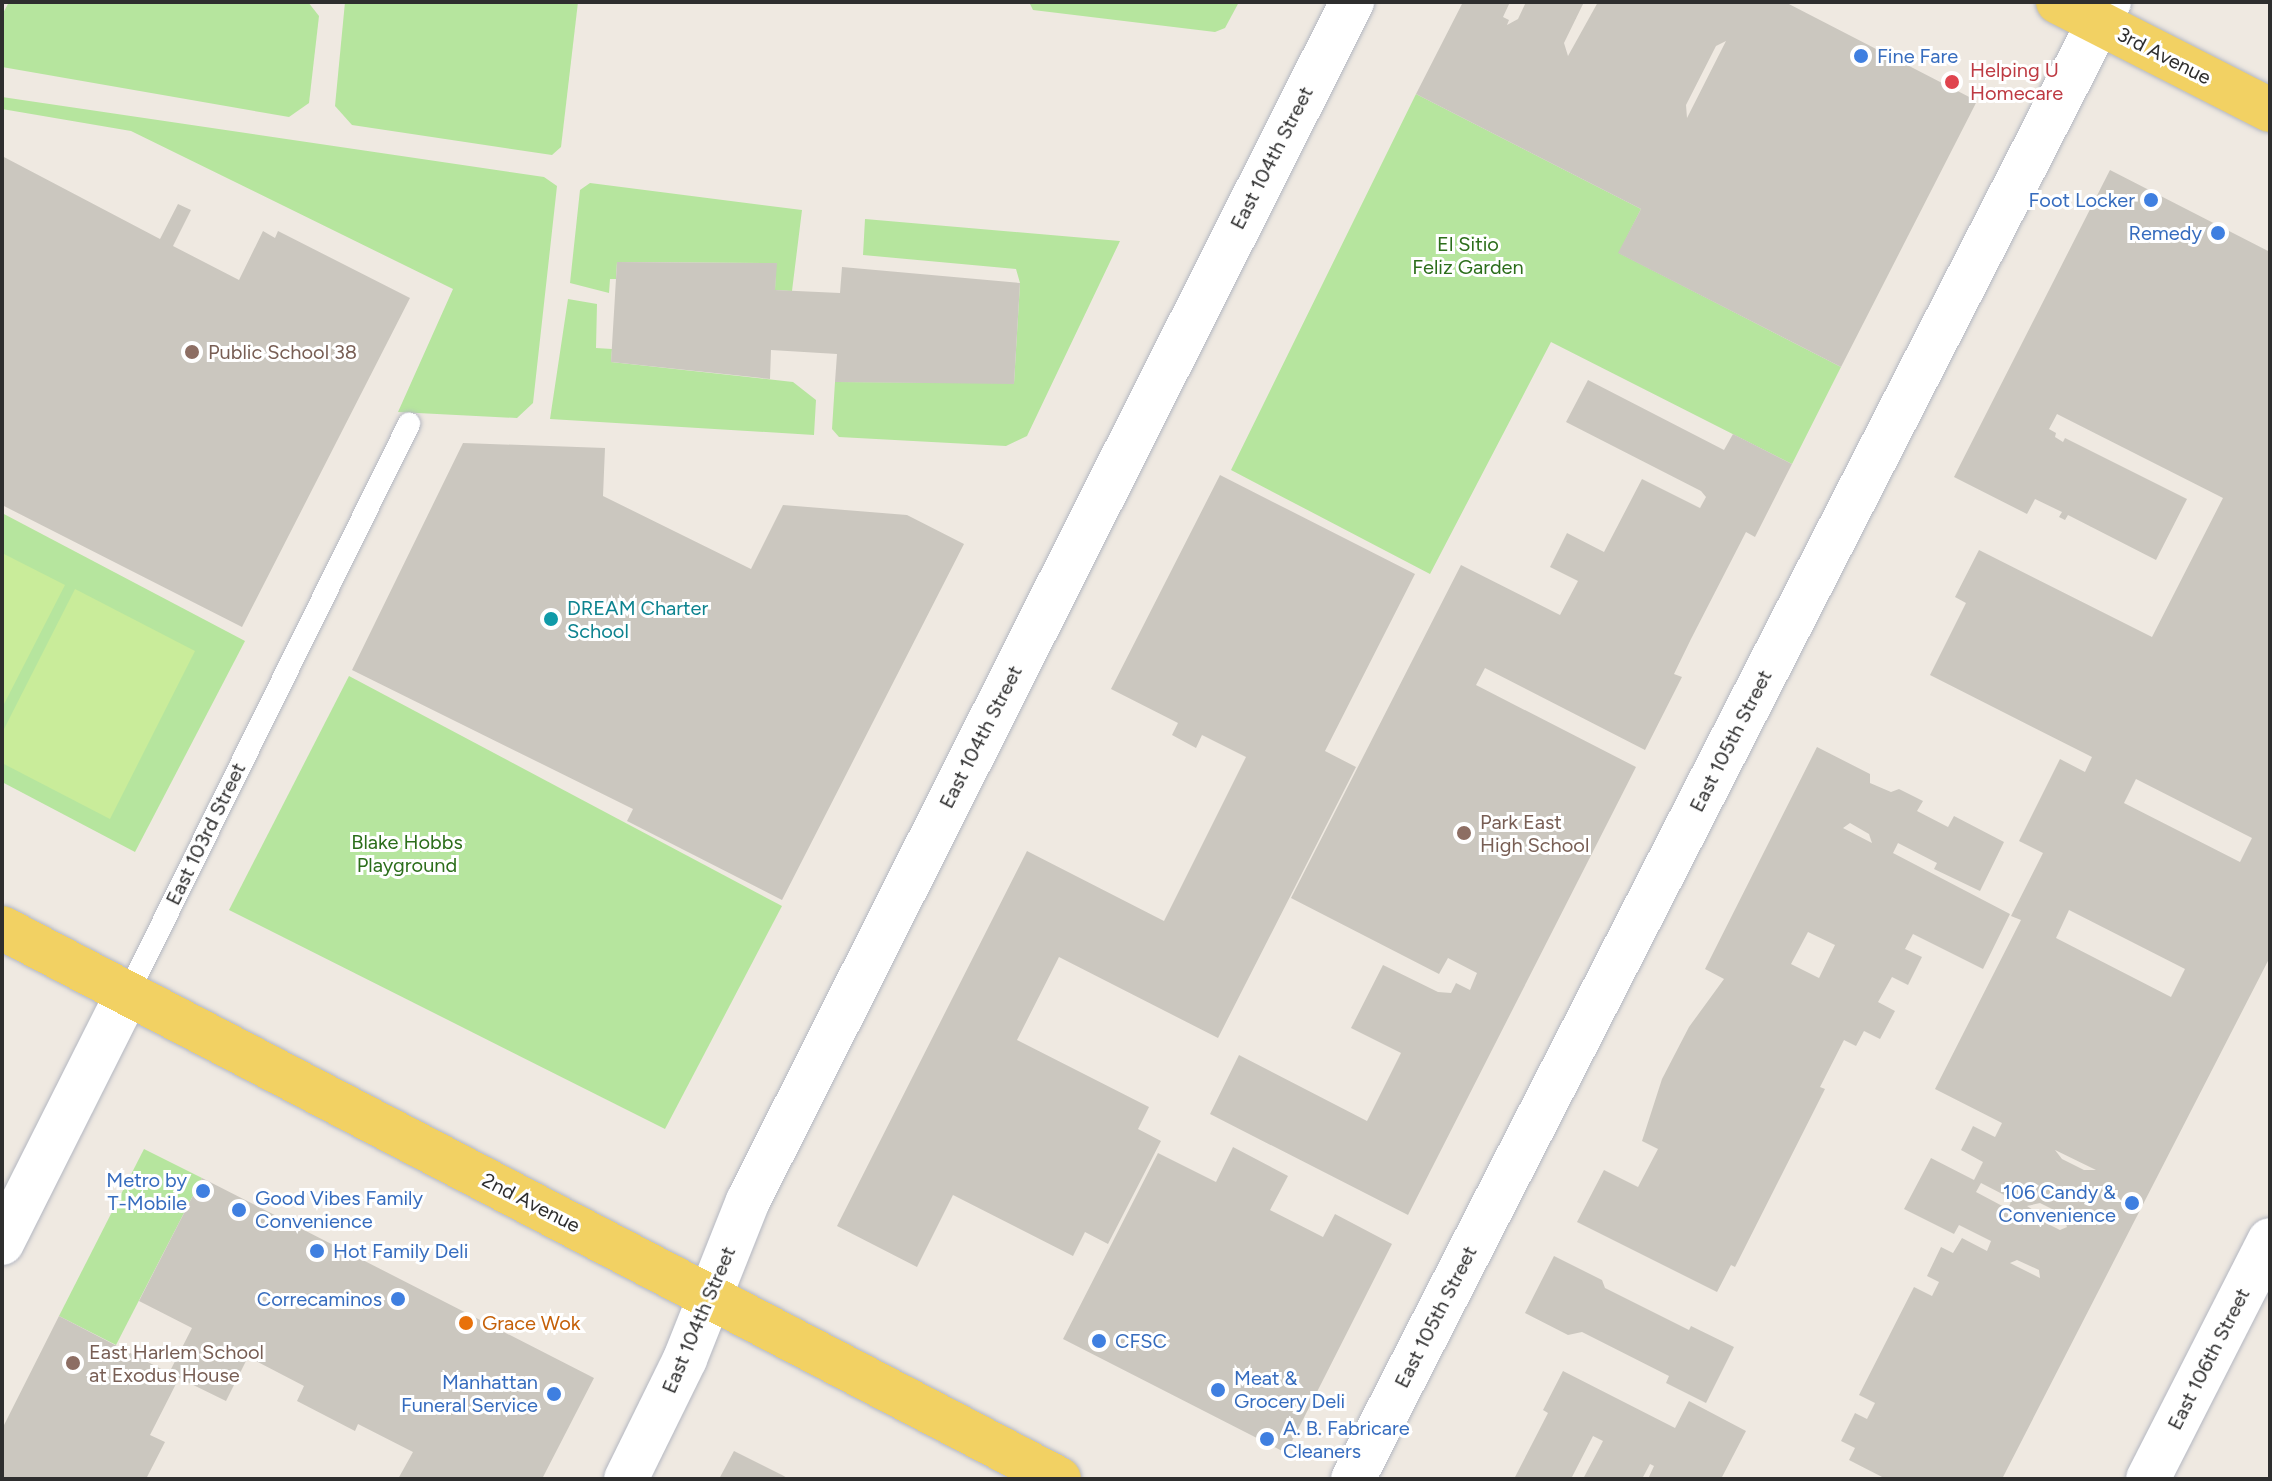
<!DOCTYPE html>
<html>
<head>
<meta charset="utf-8">
<style>
	body { margin:0 }
	#map { position:relative; width:2272px; height:1481px; overflow:hidden; background:#efe9e1; font-family:Figtree,sans-serif }
	div>[style] { position:absolute }
	.green>* { inset:0; background:#b6e59e }
	.pitch>* { inset:0; background:#c9ec9a }
	.building>* { inset:0; background:#cbc7bf }
	.roads { filter:drop-shadow(0 0 2px #b4b7c1) drop-shadow(0 0 2px #b4b7c1) }
	.service>* { height:22px; margin:-11px; padding:0 11px; transform-origin:11px; border-radius:11px; background:#fff }
	.minor>* { height:44px; margin:-22px; padding:0 22px; transform-origin:22px; border-radius:22px; background:#fff }
	.secondary>* { height:44px; margin:-22px; padding:0 22px; transform-origin:22px; border-radius:22px; background:#fff }
	.primary>* { height:44px; margin:-22px; padding:0 22px; transform-origin:22px; border-radius:22px; background:#f2d163 }
	.dots>* { width:22px; height:22px; translate:-50% -50%; box-sizing:border-box; border:4px solid #fff; border-radius:50% }
	span { translate:-50% -50%; white-space:nowrap; text-align:center; line-height:1.15; -webkit-text-stroke:6px #fff; paint-order:stroke }
	.shop-label { font-size:20px; color:#366cbe }
	.left { translate:0 -50%; text-align:left }
	.right { translate:-100% -50%; text-align:right }
	.street-label { font-size:20px; color:#2e2e2e }
	.health-label { font-size:20px; color:#be3a42 }
	.park-label { font-size:20px; color:#2c6e1b }
	.education-label { font-size:20px; color:#785e54 }
	.culture-label { font-size:20px; color:#0d838f }
	.food-label { font-size:20px; color:#c56008 }
	.frame { position:absolute; inset:0; border:4px solid #2e2e2e; pointer-events:none }
</style>
</head>
<body>
<div id="map">
	<div class="green">
		<div style="clip-path:polygon(9px 2px,308px 2px,319px 16px,309px 103px,289px 117px,2px 67px,2px 15px)"></div>
		<div style="clip-path:polygon(345px 2px,578px 2px,561px 147px,552px 155px,352px 125px,335px 106px)"></div>
		<div style="clip-path:polygon(1029px 2px,1239px 2px,1225px 28px,1215px 32px,1033px 10px)"></div>
		<div style="clip-path:polygon(1416px 94px,1641px 209px,1619px 253px,1841px 367px,1792px 464px,1551px 342px,1430px 574px,1231px 470px)"></div>
		<div style="clip-path:polygon(2px 97px,544px 177px,557px 186px,533px 403px,517px 418px,398px 412px,453px 289px,131px 131px,2px 109px)"></div>
		<div style="clip-path:polygon(590px 183px,802px 210px,792px 291px,775px 290px,776px 263px,617px 262px,616px 279px,610px 279px,609px 293px,570px 283px,580px 190px)"></div>
		<div style="clip-path:polygon(865px 219px,1120px 241px,1027px 436px,1006px 446px,839px 437px,832px 429px,835px 382px,1014px 383px,1020px 283px,1016px 269px,863px 255px)"></div>
		<div style="clip-path:polygon(568px 299px,597px 304px,596px 348px,612px 349px,611px 362px,793px 382px,816px 400px,814px 435px,550px 419px)"></div>
		<div style="clip-path:polygon(2px 513px,245px 641px,135px 852px,2px 782px)"></div>
		<div style="clip-path:polygon(349px 676px,782px 906px,665px 1129px,229px 910px)"></div>
		<div style="clip-path:polygon(144px 1149px,202px 1178px,116px 1345px,59px 1316px)"></div>
	</div>
	<div class="pitch">
		<div style="clip-path:polygon(2px 553px,65px 585px,2px 708px)"></div>
		<div style="clip-path:polygon(75px 589px,195px 651px,110px 819px,2px 763px,2px 733px)"></div>
	</div>
	<div class="building">
		<div style="clip-path:polygon(evenodd,1463px 2px,1510px 2px,1503px 17px,1509px 20px,1507px 25px,1518px 19px,1526px 2px,1584px 2px,1564px 43px,1568px 56px,1598px 2px,1785px 2px,1977px 101px,1841px 367px,1618px 253px,1641px 209px,1416px 94px,1463px 2px,1726px 41px,1687px 118px,1686px 105px,1716px 46px,1726px 41px)"></div>
		<div style="clip-path:polygon(2px 156px,160px 239px,178px 204px,191px 210px,173px 246px,239px 280px,263px 231px,275px 238px,278px 231px,410px 298px,242px 627px,2px 505px)"></div>
		<div style="clip-path:polygon(evenodd,2110px 170px,2270px 252px,2270px 957px,2002px 1479px,1886px 1479px,1849px 1460px,1855px 1448px,1841px 1441px,1855px 1413px,1867px 1419px,1875px 1403px,1859px 1395px,1914px 1287px,1932px 1296px,1939px 1282px,1927px 1276px,1941px 1247px,1953px 1253px,1962px 1238px,1987px 1251px,1991px 1241px,1959px 1225px,1954px 1234px,1904px 1209px,1931px 1158px,1974px 1180px,1983px 1162px,1961px 1150px,1973px 1126px,1995px 1137px,2002px 1123px,1935px 1089px,2021px 920px,2011px 916px,2043px 853px,2019px 841px,2060px 759px,2085px 772px,2092px 757px,1930px 675px,1966px 603px,1955px 597px,1979px 550px,2152px 637px,2223px 498px,2057px 414px,2049px 429px,2056px 433px,2055px 437px,2063px 442px,2065px 438px,2187px 499px,2156px 560px,2068px 515px,2065px 520px,2059px 517px,2062px 512px,2035px 499px,2027px 514px,1954px 477px,2110px 170px,2136px 779px,2252px 838px,2240px 862px,2124px 803px,2136px 779px,2110px 170px,2069px 910px,2185px 969px,2171px 997px,2056px 938px,2069px 910px,2110px 170px,2055px 1150px,2096px 1170px,2084px 1170px,2062px 1159px,2055px 1150px,2110px 170px,1981px 1183px,2012px 1199px,2008px 1209px,1976px 1192px,1981px 1183px,2110px 170px,2040px 1203px,2062px 1214px,2067px 1227px,2060px 1230px,2038px 1219px,2035px 1211px,2027px 1206px,2040px 1203px,2110px 170px,2017px 1260px,2039px 1270px,2040px 1278px,2010px 1263px,2017px 1260px)"></div>
		<div style="clip-path:polygon(617px 262px,777px 263px,775px 290px,840px 293px,842px 267px,1020px 283px,1014px 384px,835px 382px,837px 354px,771px 350px,770px 379px,611px 362px)"></div>
		<div style="clip-path:polygon(1588px 380px,1724px 450px,1733px 434px,1792px 464px,1755px 537px,1746px 532px,1691px 639px,1674px 674px,1682px 677px,1645px 750px,1485px 668px,1476px 685px,1636px 767px,1408px 1215px,1210px 1114px,1239px 1055px,1367px 1121px,1401px 1053px,1351px 1028px,1383px 965px,1438px 992px,1451px 993px,1456px 983px,1470px 990px,1477px 973px,1448px 958px,1439px 974px,1291px 898px,1461px 565px,1560px 615px,1578px 581px,1550px 567px,1567px 533px,1604px 552px,1642px 479px,1700px 508px,1706px 497px,1701px 491px,1566px 422px)"></div>
		<div style="clip-path:polygon(463px 443px,605px 448px,603px 496px,751px 569px,783px 505px,907px 515px,964px 544px,782px 900px,627px 821px,633px 809px,352px 670px)"></div>
		<div style="clip-path:polygon(1220px 475px,1415px 574px,1325px 751px,1356px 767px,1218px 1038px,1059px 957px,1017px 1040px,1149px 1107px,1138px 1129px,1161px 1141px,1108px 1244px,1085px 1232px,1073px 1256px,953px 1195px,917px 1267px,837px 1226px,1027px 851px,1164px 921px,1246px 757px,1202px 735px,1196px 748px,1172px 735px,1178px 723px,1111px 689px)"></div>
		<div style="clip-path:polygon(evenodd,1817px 747px,1870px 774px,1870px 783px,1891px 792px,1899px 789px,1923px 801px,1917px 811px,1948px 827px,1954px 816px,2004px 842px,1980px 891px,1934px 869px,1937px 863px,1898px 843px,1893px 853px,2010px 914px,1983px 969px,1913px 934px,1905px 949px,1922px 957px,1908px 985px,1892px 977px,1878px 1002px,1895px 1011px,1880px 1039px,1864px 1031px,1856px 1046px,1844px 1040px,1820px 1087px,1825px 1089px,1735px 1267px,1731px 1265px,1717px 1292px,1577px 1222px,1604px 1170px,1638px 1187px,1658px 1149px,1642px 1141px,1662px 1079px,1689px 1027px,1724px 979px,1705px 969px,1817px 747px,1850px 823px,1869px 834px,1872px 843px,1843px 828px,1850px 823px,1817px 747px,1808px 932px,1835px 945px,1819px 978px,1791px 964px,1808px 932px)"></div>
		<div style="clip-path:polygon(1233px 1147px,1288px 1176px,1270px 1210px,1323px 1237px,1335px 1214px,1392px 1244px,1286px 1453px,1063px 1339px,1158px 1153px,1216px 1182px)"></div>
		<div style="clip-path:polygon(202px 1178px,594px 1378px,542px 1479px,398px 1479px,413px 1452px,358px 1424px,355px 1431px,297px 1401px,304px 1386px,248px 1357px,226px 1401px,179px 1378px,150px 1435px,165px 1442px,146px 1479px,2px 1479px,2px 1429px,59px 1316px,169px 1373px,192px 1328px,139px 1301px)"></div>
		<div style="clip-path:polygon(1554px 1256px,1602px 1280px,1605px 1288px,1689px 1330px,1691px 1326px,1734px 1347px,1706px 1403px,1666px 1383px,1669px 1376px,1582px 1332px,1568px 1335px,1525px 1313px)"></div>
		<div style="clip-path:polygon(1563px 1371px,1675px 1428px,1689px 1401px,1746px 1431px,1721px 1479px,1648px 1479px,1654px 1466px,1650px 1464px,1642px 1479px,1583px 1479px,1603px 1441px,1593px 1436px,1571px 1479px,1514px 1479px,1548px 1413px,1543px 1410px)"></div>
		<div style="clip-path:polygon(734px 1451px,782px 1475px,789px 1479px,719px 1479px)"></div>
	</div>
	<div class="roads">
		<div class="service">
			<div style="left:128px;top:993px;width:635px;rotate:-63.72deg"></div>
		</div>
		<div class="minor">
			<div style="left:2px;top:1243px;width:280px;rotate:-63.3deg"></div>
			<div style="left:626px;top:1479px;width:134px;rotate:-63.8deg"></div>
			<div style="left:685px;top:1359px;width:170px;rotate:-68.3deg"></div>
			<div style="left:748px;top:1201px;width:1343px;rotate:-63.26deg"></div>
			<div style="left:1353px;top:1479px;width:1659px;rotate:-62.89deg"></div>
		</div>
		<div class="secondary">
			<div style="left:2148px;top:1479px;width:268px;rotate:-63deg"></div>
		</div>
		<div class="primary">
			<div style="left:2058px;top:2px;width:238px;rotate:27deg"></div>
			<div style="left:2px;top:928px;width:1192px;rotate:27.53deg"></div>
		</div>
	</div>
	<div class="dots">
		<div style="left:1861px;top:56px;background:#3f7fe0"></div>
		<div style="left:1952px;top:82px;background:#e0444e"></div>
		<div style="left:2151px;top:200px;background:#3f7fe0"></div>
		<div style="left:2218px;top:233px;background:#3f7fe0"></div>
		<div style="left:192px;top:352px;background:#8d6e63"></div>
		<div style="left:551px;top:619px;background:#0f9aa8"></div>
		<div style="left:1464px;top:833px;background:#8d6e63"></div>
		<div style="left:203px;top:1191px;background:#3f7fe0"></div>
		<div style="left:2132px;top:1203px;background:#3f7fe0"></div>
		<div style="left:239px;top:1210px;background:#3f7fe0"></div>
		<div style="left:317px;top:1251px;background:#3f7fe0"></div>
		<div style="left:398px;top:1299px;background:#3f7fe0"></div>
		<div style="left:466px;top:1323px;background:#e8710a"></div>
		<div style="left:1099px;top:1341px;background:#3f7fe0"></div>
		<div style="left:73px;top:1363px;background:#8d6e63"></div>
		<div style="left:1218px;top:1390px;background:#3f7fe0"></div>
		<div style="left:554px;top:1394px;background:#3f7fe0"></div>
		<div style="left:1267px;top:1439px;background:#3f7fe0"></div>
	</div>
	<div class="shop-label">
		<span class="left" style="left:1877px;top:56px">Fine Fare</span>
		<span class="right" style="left:2135px;top:200px">Foot Locker</span>
		<span class="right" style="left:2202px;top:233px">Remedy</span>
		<span class="right" style="left:187px;top:1192px">Metro by<br>T-Mobile</span>
		<span class="right" style="left:2116px;top:1204px">106 Candy &amp;<br>Convenience</span>
		<span class="left" style="left:255px;top:1210px">Good Vibes Family<br>Convenience</span>
		<span class="left" style="left:333px;top:1251px">Hot Family Deli</span>
		<span class="right" style="left:382px;top:1299px">Correcaminos</span>
		<span class="left" style="left:1115px;top:1341px">CFSC</span>
		<span class="left" style="left:1234px;top:1390px">Meat &amp;<br>Grocery Deli</span>
		<span class="right" style="left:538px;top:1394px">Manhattan<br>Funeral Service</span>
		<span class="left" style="left:1283px;top:1440px">A. B. Fabricare<br>Cleaners</span>
	</div>
	<div class="street-label">
		<span style="left:2164px;top:56px;rotate:27deg">3rd Avenue</span>
		<span style="left:1272px;top:158px;rotate:-63deg">East 104th Street</span>
		<span style="left:981px;top:737px;rotate:-63deg">East 104th Street</span>
		<span style="left:1731px;top:741px;rotate:-63deg">East 105th Street</span>
		<span style="left:206px;top:834px;rotate:-64deg">East 103rd Street</span>
		<span style="left:531px;top:1203px;rotate:27deg">2nd Avenue</span>
		<span style="left:1436px;top:1317px;rotate:-63deg">East 105th Street</span>
		<span style="left:699px;top:1320px;rotate:-67deg">East 104th Street</span>
		<span style="left:2209px;top:1359px;rotate:-63deg">East 106th Street</span>
	</div>
	<div class="health-label">
		<span class="left" style="left:1970px;top:82px">Helping U<br>Homecare</span>
	</div>
	<div class="park-label">
		<span style="left:1468px;top:256px">El Sitio<br>Feliz Garden</span>
		<span style="left:407px;top:854px">Blake Hobbs<br>Playground</span>
	</div>
	<div class="education-label">
		<span class="left" style="left:208px;top:352px">Public School 38</span>
		<span class="left" style="left:1480px;top:834px">Park East<br>High School</span>
		<span class="left" style="left:89px;top:1364px">East Harlem School<br>at Exodus House</span>
	</div>
	<div class="culture-label">
		<span class="left" style="left:567px;top:620px">DREAM Charter<br>School</span>
	</div>
	<div class="food-label">
		<span class="left" style="left:482px;top:1323px">Grace Wok</span>
	</div>
	<div class="frame"></div>
</div>
</body>
</html>
